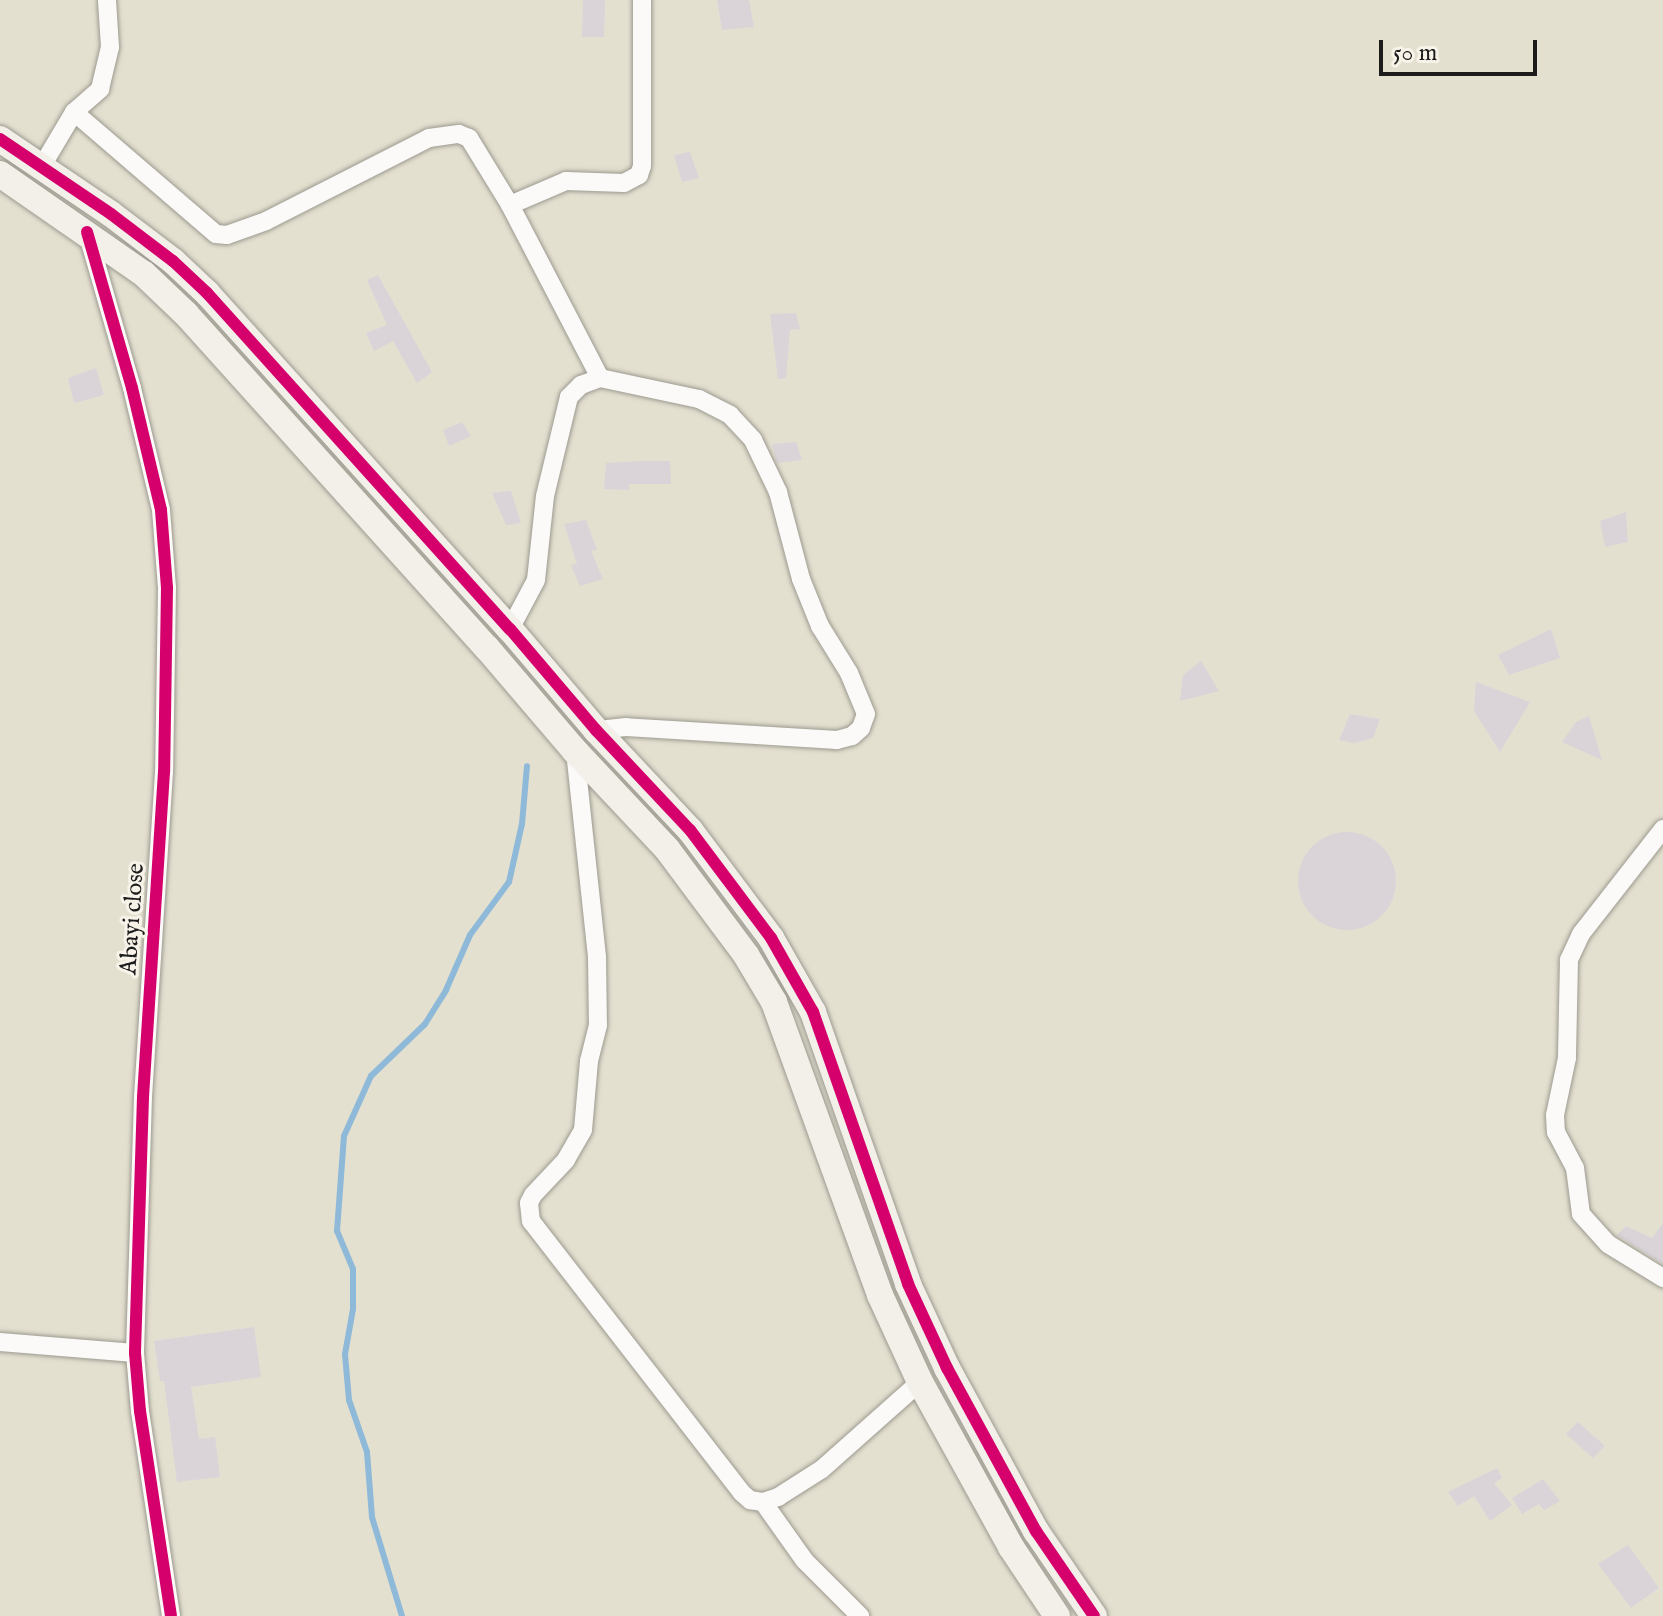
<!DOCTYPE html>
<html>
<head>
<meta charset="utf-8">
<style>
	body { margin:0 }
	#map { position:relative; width:1663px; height:1616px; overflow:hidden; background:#e4e0d0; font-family:"IM FELL English",serif }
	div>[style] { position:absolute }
	.stream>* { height:6px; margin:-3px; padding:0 3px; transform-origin:3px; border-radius:3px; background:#8eb9d8 }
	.building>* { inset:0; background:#dad4d9 }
	.round { border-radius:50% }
	.roads { filter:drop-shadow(0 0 2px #9c9a90) drop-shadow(0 0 2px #9c9a90) }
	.street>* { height:18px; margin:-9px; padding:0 9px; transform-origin:9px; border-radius:9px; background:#fbfaf8 }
	.secondary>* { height:26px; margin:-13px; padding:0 13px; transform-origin:13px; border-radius:13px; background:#f2f0e9 }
	.cycleway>* { height:12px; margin:-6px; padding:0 6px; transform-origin:6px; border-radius:6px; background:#d6006c }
	span { translate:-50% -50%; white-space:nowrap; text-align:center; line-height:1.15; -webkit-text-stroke:6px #f7f3e8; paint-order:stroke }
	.street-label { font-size:24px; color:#1c1c1c }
	.scale { position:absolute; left:1379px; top:40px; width:158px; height:36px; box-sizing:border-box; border:4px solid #1c1c1c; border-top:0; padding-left:10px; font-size:24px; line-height:28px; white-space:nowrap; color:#1c1c1c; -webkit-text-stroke:6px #f7f3e8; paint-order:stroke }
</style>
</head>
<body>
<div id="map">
	<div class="stream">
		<div style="left:402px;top:1616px;width:103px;rotate:-106.9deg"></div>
		<div style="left:372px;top:1517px;width:65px;rotate:-94.4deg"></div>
		<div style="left:367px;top:1452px;width:55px;rotate:-109.1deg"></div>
		<div style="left:349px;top:1400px;width:46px;rotate:-95deg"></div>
		<div style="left:345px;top:1354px;width:46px;rotate:-79.9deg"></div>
		<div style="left:353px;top:1309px;width:40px;rotate:-90deg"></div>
		<div style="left:353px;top:1269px;width:41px;rotate:-112.8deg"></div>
		<div style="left:337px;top:1231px;width:95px;rotate:-85.8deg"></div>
		<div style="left:344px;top:1136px;width:66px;rotate:-65.8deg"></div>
		<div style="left:371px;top:1076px;width:75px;rotate:-43.9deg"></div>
		<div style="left:425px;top:1024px;width:40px;rotate:-58deg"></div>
		<div style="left:446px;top:990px;width:60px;rotate:-66.4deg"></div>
		<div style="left:470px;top:935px;width:66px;rotate:-53.7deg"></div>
		<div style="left:509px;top:882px;width:59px;rotate:-77.4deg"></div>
		<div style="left:522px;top:824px;width:58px;rotate:-85.1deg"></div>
	</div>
	<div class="building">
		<div style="clip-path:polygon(583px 0,605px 0,604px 37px,582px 37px)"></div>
		<div style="clip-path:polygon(717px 0,749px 0,754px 27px,722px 30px)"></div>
		<div style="clip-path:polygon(690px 152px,699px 178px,682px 182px,674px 155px)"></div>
		<div style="clip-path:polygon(378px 275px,432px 372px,417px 383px,393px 341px,374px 351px,366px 333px,387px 325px,367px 280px)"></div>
		<div style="clip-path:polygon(796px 313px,800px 329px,790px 330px,786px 378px,778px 379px,770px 314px)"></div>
		<div style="clip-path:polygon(96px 368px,104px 395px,74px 403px,68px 378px)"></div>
		<div style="clip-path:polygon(462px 422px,471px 436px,449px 446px,443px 430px)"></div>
		<div style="clip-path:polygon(796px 442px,802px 460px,777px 463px,772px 444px)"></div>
		<div style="clip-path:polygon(643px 461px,670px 461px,671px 484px,629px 484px,629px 490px,604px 489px,606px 463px)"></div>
		<div style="clip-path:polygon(511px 491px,521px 523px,506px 525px,492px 493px)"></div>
		<div style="clip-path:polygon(1626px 512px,1628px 542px,1605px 547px,1600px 521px)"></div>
		<div style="clip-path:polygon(586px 520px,597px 550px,591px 551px,603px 579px,580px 586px,571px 565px,577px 564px,564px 524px)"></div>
		<div style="clip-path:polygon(1551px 629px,1560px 658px,1509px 675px,1498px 655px)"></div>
		<div style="clip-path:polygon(1201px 661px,1219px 691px,1180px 701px,1183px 675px)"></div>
		<div style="clip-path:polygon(1476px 682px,1530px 702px,1500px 752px,1474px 711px)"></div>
		<div style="clip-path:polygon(1350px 714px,1380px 719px,1373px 738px,1355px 743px,1339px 740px)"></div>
		<div style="clip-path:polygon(1589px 716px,1602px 760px,1562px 742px,1576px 722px)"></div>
		<div class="round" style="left:1298px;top:832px;width:98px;height:98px"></div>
		<div style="clip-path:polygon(1663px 1223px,1663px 1264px,1617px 1235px,1626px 1226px,1652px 1238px)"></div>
		<div style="clip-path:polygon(254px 1327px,261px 1377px,191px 1387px,199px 1439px,215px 1437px,220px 1477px,177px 1482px,164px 1381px,160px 1381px,154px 1341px)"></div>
		<div style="clip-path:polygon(1578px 1422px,1605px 1446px,1593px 1458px,1566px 1434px)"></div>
		<div style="clip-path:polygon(1497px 1468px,1502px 1478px,1494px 1483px,1512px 1505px,1490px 1521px,1474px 1496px,1458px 1506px,1448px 1492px)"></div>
		<div style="clip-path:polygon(1543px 1479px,1560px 1501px,1544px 1510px,1539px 1504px,1522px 1514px,1512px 1498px)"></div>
		<div style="clip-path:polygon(1628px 1545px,1659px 1588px,1631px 1608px,1598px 1564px)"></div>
	</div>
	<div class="roads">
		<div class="street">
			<div style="left:74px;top:112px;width:187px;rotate:40.7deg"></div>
			<div style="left:216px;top:234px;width:11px;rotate:5deg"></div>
			<div style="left:227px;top:235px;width:41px;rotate:-19.7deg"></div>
			<div style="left:266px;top:221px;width:183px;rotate:-27deg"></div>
			<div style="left:429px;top:138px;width:30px;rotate:-8deg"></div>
			<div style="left:459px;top:134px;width:11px;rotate:22deg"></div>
			<div style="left:469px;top:138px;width:79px;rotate:58.5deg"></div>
			<div style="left:510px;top:205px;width:195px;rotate:62.5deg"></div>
			<div style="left:42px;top:166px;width:63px;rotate:-59.3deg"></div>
			<div style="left:74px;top:112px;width:35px;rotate:-41deg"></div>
			<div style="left:100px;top:89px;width:43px;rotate:-76.6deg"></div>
			<div style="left:110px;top:47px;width:47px;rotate:-93.7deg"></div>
			<div style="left:510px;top:205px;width:61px;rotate:-23.2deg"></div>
			<div style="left:566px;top:181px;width:58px;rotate:2deg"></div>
			<div style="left:624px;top:183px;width:17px;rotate:-28deg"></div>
			<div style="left:639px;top:175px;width:9px;rotate:-72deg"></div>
			<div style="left:642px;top:166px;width:166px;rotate:-90deg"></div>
			<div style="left:87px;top:232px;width:162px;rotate:73.9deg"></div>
			<div style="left:132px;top:388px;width:125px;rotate:76.6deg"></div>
			<div style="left:161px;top:510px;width:78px;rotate:85.6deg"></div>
			<div style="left:167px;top:588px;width:184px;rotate:90.9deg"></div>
			<div style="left:164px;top:772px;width:326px;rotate:93.7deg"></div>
			<div style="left:143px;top:1097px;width:256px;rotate:91.8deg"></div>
			<div style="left:135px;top:1353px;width:58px;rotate:85.1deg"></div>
			<div style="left:140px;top:1411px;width:207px;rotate:81.4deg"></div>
			<div style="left:510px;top:629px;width:55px;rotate:-62deg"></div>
			<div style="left:536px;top:580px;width:84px;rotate:-83.9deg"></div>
			<div style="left:545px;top:496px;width:102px;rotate:-76.4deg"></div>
			<div style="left:569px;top:397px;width:17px;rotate:-45deg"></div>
			<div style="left:581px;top:385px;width:20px;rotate:-20deg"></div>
			<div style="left:600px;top:378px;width:101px;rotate:12deg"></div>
			<div style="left:699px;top:399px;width:35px;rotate:27deg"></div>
			<div style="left:730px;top:415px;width:34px;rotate:47deg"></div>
			<div style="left:753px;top:440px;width:58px;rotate:64.3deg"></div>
			<div style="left:778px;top:492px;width:90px;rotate:75.2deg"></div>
			<div style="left:801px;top:579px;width:51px;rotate:68deg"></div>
			<div style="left:820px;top:626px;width:55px;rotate:58.3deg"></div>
			<div style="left:849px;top:673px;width:44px;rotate:67.5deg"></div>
			<div style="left:866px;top:714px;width:15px;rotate:110deg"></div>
			<div style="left:861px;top:728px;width:12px;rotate:138deg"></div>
			<div style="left:852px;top:736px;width:16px;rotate:165deg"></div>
			<div style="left:837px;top:740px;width:211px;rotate:-176.5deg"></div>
			<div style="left:626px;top:727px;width:30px;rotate:174deg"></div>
			<div style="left:575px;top:751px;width:207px;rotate:83.9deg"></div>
			<div style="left:597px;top:957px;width:68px;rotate:89.2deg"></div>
			<div style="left:598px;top:1025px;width:37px;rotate:104deg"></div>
			<div style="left:589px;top:1061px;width:69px;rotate:95deg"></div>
			<div style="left:583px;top:1130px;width:34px;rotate:120deg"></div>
			<div style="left:566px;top:1160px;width:48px;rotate:133.3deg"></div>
			<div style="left:533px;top:1195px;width:9px;rotate:117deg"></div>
			<div style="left:529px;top:1203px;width:18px;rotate:84deg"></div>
			<div style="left:531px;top:1221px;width:344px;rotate:52.2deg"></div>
			<div style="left:742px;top:1493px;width:11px;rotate:41deg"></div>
			<div style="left:750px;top:1500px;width:13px;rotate:9deg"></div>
			<div style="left:763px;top:1502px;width:16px;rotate:-18deg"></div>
			<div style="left:778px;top:1497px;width:52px;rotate:-32.5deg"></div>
			<div style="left:822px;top:1469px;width:131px;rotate:-41.6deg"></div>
			<div style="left:1663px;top:829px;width:133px;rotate:128deg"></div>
			<div style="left:1581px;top:934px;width:29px;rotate:115deg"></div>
			<div style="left:1569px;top:960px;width:98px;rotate:91.2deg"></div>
			<div style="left:1567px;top:1058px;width:58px;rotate:101.9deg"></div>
			<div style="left:1555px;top:1115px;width:17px;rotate:87deg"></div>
			<div style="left:1556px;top:1132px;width:41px;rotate:62.2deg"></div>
			<div style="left:1575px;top:1168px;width:46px;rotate:82.6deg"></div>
			<div style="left:1581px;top:1214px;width:40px;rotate:48deg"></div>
			<div style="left:1608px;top:1244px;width:65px;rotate:31.7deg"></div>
			<div style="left:0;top:1342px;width:135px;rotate:4.7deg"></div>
			<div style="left:763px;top:1502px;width:72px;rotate:54.6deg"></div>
			<div style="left:805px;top:1561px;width:78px;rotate:45deg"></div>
		</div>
		<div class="secondary">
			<div style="left:0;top:139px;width:134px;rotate:34deg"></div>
			<div style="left:111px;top:214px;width:78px;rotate:37.2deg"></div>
			<div style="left:173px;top:261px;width:47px;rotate:43.3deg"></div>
			<div style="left:207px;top:293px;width:452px;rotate:48deg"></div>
			<div style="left:510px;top:629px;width:133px;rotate:49.6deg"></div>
			<div style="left:596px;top:730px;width:137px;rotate:46.8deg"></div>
			<div style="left:690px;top:830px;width:135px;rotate:53.1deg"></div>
			<div style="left:771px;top:938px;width:85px;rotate:60.4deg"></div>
			<div style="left:813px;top:1012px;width:288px;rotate:70.7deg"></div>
			<div style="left:908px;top:1284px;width:93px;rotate:65.1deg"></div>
			<div style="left:947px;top:1368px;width:186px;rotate:61.4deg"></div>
			<div style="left:1036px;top:1531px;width:103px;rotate:55.7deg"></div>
			<div style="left:0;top:174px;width:175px;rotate:34.8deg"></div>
			<div style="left:144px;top:274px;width:58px;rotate:43.6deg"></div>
			<div style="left:186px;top:314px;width:450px;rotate:48deg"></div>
			<div style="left:487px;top:648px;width:135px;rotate:49.5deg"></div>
			<div style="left:575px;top:751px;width:134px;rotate:46.8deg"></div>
			<div style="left:667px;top:849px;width:132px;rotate:53.3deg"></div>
			<div style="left:746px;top:955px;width:55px;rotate:59.2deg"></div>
			<div style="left:774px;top:1002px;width:312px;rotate:70.1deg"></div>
			<div style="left:880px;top:1295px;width:96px;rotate:65.3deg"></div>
			<div style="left:920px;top:1382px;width:188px;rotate:61.1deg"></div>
			<div style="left:1011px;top:1547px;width:83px;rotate:56.3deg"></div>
		</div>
	</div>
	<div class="cycleway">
		<div style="left:0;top:139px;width:134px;rotate:34deg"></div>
		<div style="left:111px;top:214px;width:78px;rotate:37.2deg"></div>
		<div style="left:173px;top:261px;width:47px;rotate:43.3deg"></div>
		<div style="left:207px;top:293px;width:452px;rotate:48deg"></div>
		<div style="left:510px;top:629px;width:133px;rotate:49.6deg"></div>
		<div style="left:596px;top:730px;width:137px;rotate:46.8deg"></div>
		<div style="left:690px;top:830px;width:135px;rotate:53.1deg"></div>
		<div style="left:771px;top:938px;width:85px;rotate:60.4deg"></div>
		<div style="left:813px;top:1012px;width:288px;rotate:70.7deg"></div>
		<div style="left:908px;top:1284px;width:93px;rotate:65.1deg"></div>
		<div style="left:947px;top:1368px;width:186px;rotate:61.4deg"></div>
		<div style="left:1036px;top:1531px;width:103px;rotate:55.7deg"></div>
		<div style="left:87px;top:232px;width:162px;rotate:73.9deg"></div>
		<div style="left:132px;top:388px;width:125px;rotate:76.6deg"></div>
		<div style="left:161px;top:510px;width:78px;rotate:85.6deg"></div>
		<div style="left:167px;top:588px;width:184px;rotate:90.9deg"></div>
		<div style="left:164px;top:772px;width:326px;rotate:93.7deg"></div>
		<div style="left:143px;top:1097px;width:256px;rotate:91.8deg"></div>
		<div style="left:135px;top:1353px;width:58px;rotate:85.1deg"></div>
		<div style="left:140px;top:1411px;width:207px;rotate:81.4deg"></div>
	</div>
	<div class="street-label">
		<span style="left:133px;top:919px;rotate:-86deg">Abayi close</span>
	</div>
	<div class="scale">50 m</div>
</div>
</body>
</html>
